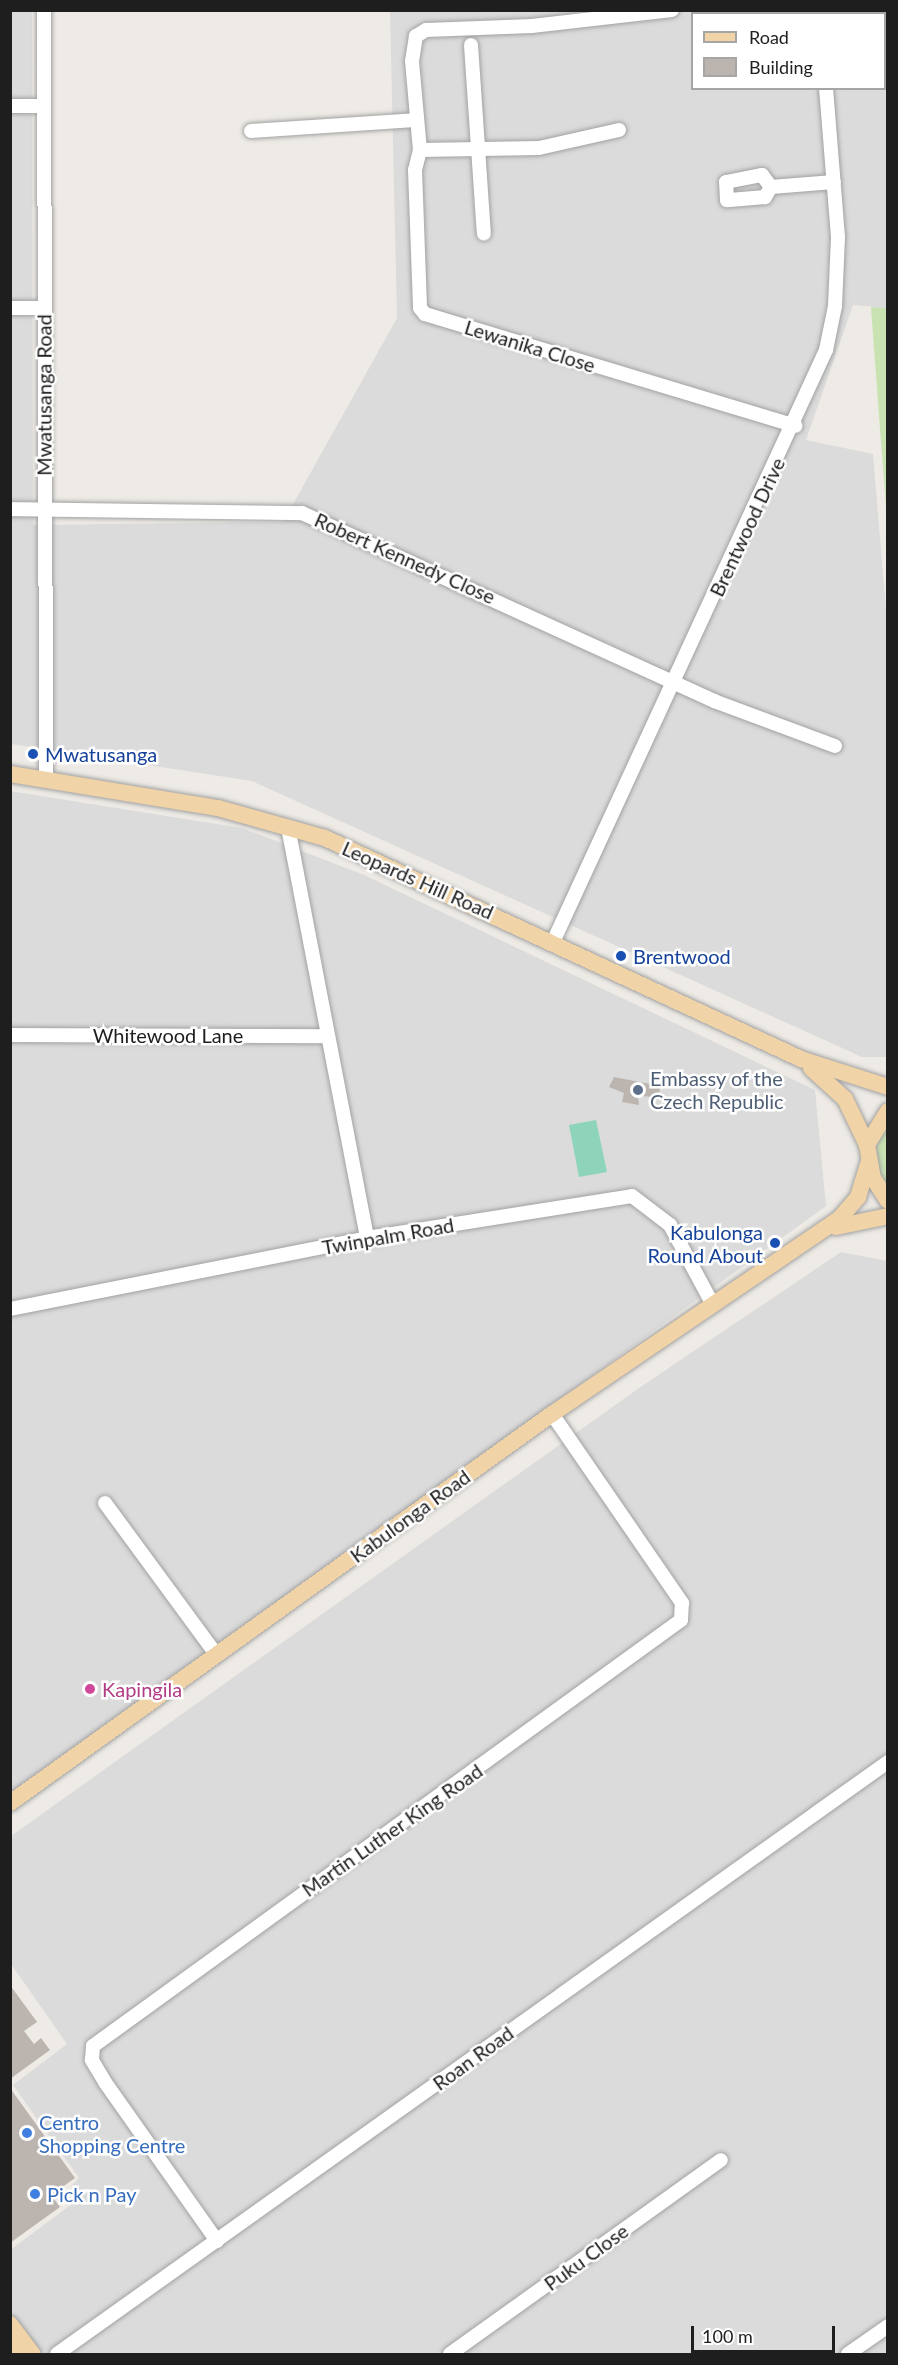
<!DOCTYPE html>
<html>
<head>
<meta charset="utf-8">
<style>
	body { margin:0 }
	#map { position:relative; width:898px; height:2365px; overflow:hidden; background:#eeebe6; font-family:Lato,sans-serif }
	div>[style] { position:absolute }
	.residential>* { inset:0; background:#dcdbdb }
	.grass>* { inset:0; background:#c8e2b1 }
	.pitch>* { inset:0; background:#8dd4ba }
	.building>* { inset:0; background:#bbb4af }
	.roads { filter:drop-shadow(0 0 2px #a2a2a2) drop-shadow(0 0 2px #a2a2a2) }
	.minor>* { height:14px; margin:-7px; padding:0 7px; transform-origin:7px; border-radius:7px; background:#fff }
	.major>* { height:16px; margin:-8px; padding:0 8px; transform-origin:8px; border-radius:8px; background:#f1d3a8 }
	.dots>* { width:16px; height:16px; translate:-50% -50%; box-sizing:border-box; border:3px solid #fff; border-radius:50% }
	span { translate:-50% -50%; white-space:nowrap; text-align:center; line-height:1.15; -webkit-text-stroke:5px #fff; paint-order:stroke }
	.street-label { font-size:20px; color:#1e1e1e }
	.transit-label { font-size:20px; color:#164399 }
	.left { translate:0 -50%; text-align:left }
	.right { translate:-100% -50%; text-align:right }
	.service-label { font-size:20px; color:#4e5e75 }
	.hotel-label { font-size:20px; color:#b23c85 }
	.shop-label { font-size:20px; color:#366cbe }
	.frame { position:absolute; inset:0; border:12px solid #1e1e1e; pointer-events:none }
	.legend { position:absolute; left:691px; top:12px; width:195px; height:78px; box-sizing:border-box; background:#fff; border:2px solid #a5a5a5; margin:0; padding:8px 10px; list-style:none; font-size:18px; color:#1e1e1e }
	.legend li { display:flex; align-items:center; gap:12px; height:30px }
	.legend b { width:30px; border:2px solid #a5a5a5 }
	.scale { position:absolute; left:691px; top:2326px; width:144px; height:27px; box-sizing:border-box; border:3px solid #1e1e1e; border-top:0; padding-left:8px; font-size:18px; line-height:21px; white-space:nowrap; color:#1e1e1e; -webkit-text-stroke:4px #fff; paint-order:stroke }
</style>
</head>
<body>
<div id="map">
	<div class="residential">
		<div style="clip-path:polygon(evenodd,10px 11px,32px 11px,33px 525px,283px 522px,397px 318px,390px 11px,887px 11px,887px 308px,853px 305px,806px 440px,873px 454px,888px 633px,887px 1057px,862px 1057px,252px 781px,11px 744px,10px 11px,692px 14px,884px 14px,884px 88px,692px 88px,692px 14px)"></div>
		<div style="clip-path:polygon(10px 791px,242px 828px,364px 875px,815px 1090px,826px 1206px,11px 1797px)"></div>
		<div style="clip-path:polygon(841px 1252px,887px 1261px,887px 2354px,11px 2354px,10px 2250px,80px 2198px,71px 2186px,79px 2178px,13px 2085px,67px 2044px,11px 1964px,11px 1836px,639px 1388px)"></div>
	</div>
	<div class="grass">
		<div style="clip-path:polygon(871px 307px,887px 308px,887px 519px,880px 429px)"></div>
		<div style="clip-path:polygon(887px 1122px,887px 1194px,878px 1179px,875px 1151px)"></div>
	</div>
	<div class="pitch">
		<div style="clip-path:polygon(596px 1120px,607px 1172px,579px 1177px,569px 1125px)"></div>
	</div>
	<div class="building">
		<div style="clip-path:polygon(614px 1077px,660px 1086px,659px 1097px,638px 1096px,639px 1105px,622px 1102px,624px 1093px,609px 1087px)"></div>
		<div style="clip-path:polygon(10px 1985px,37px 2022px,24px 2031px,34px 2044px,41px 2038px,50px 2050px,10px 2079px)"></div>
		<div style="clip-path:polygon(10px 2088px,75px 2178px,51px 2195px,60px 2207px,10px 2243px)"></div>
	</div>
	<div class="roads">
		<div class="minor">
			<div style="left:44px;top:10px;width:770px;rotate:89.85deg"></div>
			<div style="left:672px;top:10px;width:141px;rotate:173.5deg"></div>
			<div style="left:532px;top:26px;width:106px;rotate:177.8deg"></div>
			<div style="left:426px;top:30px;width:12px;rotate:149deg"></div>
			<div style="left:416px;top:36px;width:25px;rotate:99deg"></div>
			<div style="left:412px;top:61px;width:89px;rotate:84.9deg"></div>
			<div style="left:420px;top:150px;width:21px;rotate:104deg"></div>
			<div style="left:415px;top:170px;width:138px;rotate:87.9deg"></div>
			<div style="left:420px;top:308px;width:8px;rotate:50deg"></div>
			<div style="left:425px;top:314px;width:387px;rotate:16.8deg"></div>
			<div style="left:819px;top:10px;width:4px;rotate:90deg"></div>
			<div style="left:471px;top:45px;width:189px;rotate:86.1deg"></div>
			<div style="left:10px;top:106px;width:34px"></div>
			<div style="left:251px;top:131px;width:164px;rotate:-3.8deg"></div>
			<div style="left:420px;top:150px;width:119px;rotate:-1deg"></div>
			<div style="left:539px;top:148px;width:82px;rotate:-12.7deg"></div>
			<div style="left:762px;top:175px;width:15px;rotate:53deg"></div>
			<div style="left:771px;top:187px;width:12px;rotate:121deg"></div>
			<div style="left:765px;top:197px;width:38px;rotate:175deg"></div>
			<div style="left:727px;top:200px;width:18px;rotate:-93deg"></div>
			<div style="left:726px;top:182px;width:37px;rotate:-11deg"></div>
			<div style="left:771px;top:187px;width:63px;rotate:-4.5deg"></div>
			<div style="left:10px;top:308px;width:34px"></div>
			<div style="left:10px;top:509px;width:292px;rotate:0.8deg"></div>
			<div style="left:302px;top:513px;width:453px;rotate:24.5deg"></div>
			<div style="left:714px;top:701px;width:129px;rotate:20.4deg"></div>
			<div style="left:288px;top:827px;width:419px;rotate:79.1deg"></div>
			<div style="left:553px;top:942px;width:652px;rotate:-65.24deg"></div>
			<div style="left:826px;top:350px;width:45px;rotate:-78.4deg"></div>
			<div style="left:835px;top:306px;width:69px;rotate:-87.5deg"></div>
			<div style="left:838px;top:237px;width:149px;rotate:-94.6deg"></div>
			<div style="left:10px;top:1035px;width:316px;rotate:0.2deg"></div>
			<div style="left:10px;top:1309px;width:364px;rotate:-11.2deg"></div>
			<div style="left:367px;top:1238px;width:268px;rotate:-9deg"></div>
			<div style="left:632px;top:1196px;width:48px;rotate:37.3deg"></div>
			<div style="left:670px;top:1225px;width:89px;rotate:61.7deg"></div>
			<div style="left:105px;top:1503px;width:187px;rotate:53.7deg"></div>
			<div style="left:217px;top:2241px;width:194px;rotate:-125.2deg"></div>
			<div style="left:105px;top:2082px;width:26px;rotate:-121deg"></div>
			<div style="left:92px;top:2060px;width:14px;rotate:-86deg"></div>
			<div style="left:93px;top:2046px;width:726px;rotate:-35.92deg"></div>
			<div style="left:681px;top:1620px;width:17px;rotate:-87deg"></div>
			<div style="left:682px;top:1603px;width:229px;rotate:-124.5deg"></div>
			<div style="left:57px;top:2354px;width:1020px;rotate:-35.47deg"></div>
			<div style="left:450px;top:2354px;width:333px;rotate:-35.6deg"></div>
			<div style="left:848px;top:2354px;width:49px;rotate:-35deg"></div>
		</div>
		<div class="major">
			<div style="left:10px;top:774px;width:211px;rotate:9.3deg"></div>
			<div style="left:218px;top:808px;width:111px;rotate:15.7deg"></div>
			<div style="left:325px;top:838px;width:525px;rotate:24.9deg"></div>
			<div style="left:801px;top:1059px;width:91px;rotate:17.8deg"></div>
			<div style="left:811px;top:1068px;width:46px;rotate:42.4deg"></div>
			<div style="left:845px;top:1099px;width:51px;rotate:64.4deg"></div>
			<div style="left:888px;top:1111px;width:40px;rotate:122deg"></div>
			<div style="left:867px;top:1145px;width:34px;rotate:80deg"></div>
			<div style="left:873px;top:1178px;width:27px;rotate:57deg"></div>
			<div style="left:836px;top:1227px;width:53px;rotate:-11.9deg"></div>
			<div style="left:10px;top:1803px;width:667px;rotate:-35.67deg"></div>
			<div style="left:552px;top:1414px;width:348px;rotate:-34.2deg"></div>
			<div style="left:840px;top:1218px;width:28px;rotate:-49deg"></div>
			<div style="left:858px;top:1197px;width:37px;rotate:-73deg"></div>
			<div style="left:10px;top:2324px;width:38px;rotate:53deg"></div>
			<div style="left:10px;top:2347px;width:9px;rotate:49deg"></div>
		</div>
	</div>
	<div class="dots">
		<div style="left:33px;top:754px;background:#1a4fb4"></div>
		<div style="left:621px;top:956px;background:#1a4fb4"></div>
		<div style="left:638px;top:1090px;background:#5c6f8a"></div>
		<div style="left:775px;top:1243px;background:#1a4fb4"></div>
		<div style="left:90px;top:1689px;background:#d1479c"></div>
		<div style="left:27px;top:2133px;background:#3f7fe0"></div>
		<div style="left:35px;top:2194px;background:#3f7fe0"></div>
	</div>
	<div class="street-label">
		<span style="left:530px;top:346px;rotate:17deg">Lewanika Close</span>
		<span style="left:44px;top:395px;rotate:-90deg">Mwatusanga Road</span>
		<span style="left:747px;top:527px;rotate:-65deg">Brentwood Drive</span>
		<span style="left:405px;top:558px;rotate:24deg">Robert Kennedy Close</span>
		<span style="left:418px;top:880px;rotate:24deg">Leopards Hill Road</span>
		<span style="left:168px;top:1035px">Whitewood Lane</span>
		<span style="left:388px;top:1236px;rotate:-10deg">Twinpalm Road</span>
		<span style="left:410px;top:1516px;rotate:-36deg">Kabulonga Road</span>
		<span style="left:392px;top:1830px;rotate:-35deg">Martin Luther King Road</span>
		<span style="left:473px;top:2058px;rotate:-36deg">Roan Road</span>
		<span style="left:586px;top:2257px;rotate:-36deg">Puku Close</span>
	</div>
	<div class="transit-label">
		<span class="left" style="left:45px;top:754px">Mwatusanga</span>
		<span class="left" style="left:633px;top:956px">Brentwood</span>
		<span class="right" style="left:763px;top:1244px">Kabulonga<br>Round About</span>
	</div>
	<div class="service-label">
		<span class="left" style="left:650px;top:1090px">Embassy of the<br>Czech Republic</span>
	</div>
	<div class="hotel-label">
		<span class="left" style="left:102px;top:1689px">Kapingila</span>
	</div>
	<div class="shop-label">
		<span class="left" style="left:39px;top:2134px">Centro<br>Shopping Centre</span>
		<span class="left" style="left:47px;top:2194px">Pick n Pay</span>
	</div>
	<div class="frame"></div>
	<ul class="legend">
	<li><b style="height:8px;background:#f1d3a8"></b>Road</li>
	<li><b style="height:16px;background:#bbb4af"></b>Building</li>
	</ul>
	<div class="scale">100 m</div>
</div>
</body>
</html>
